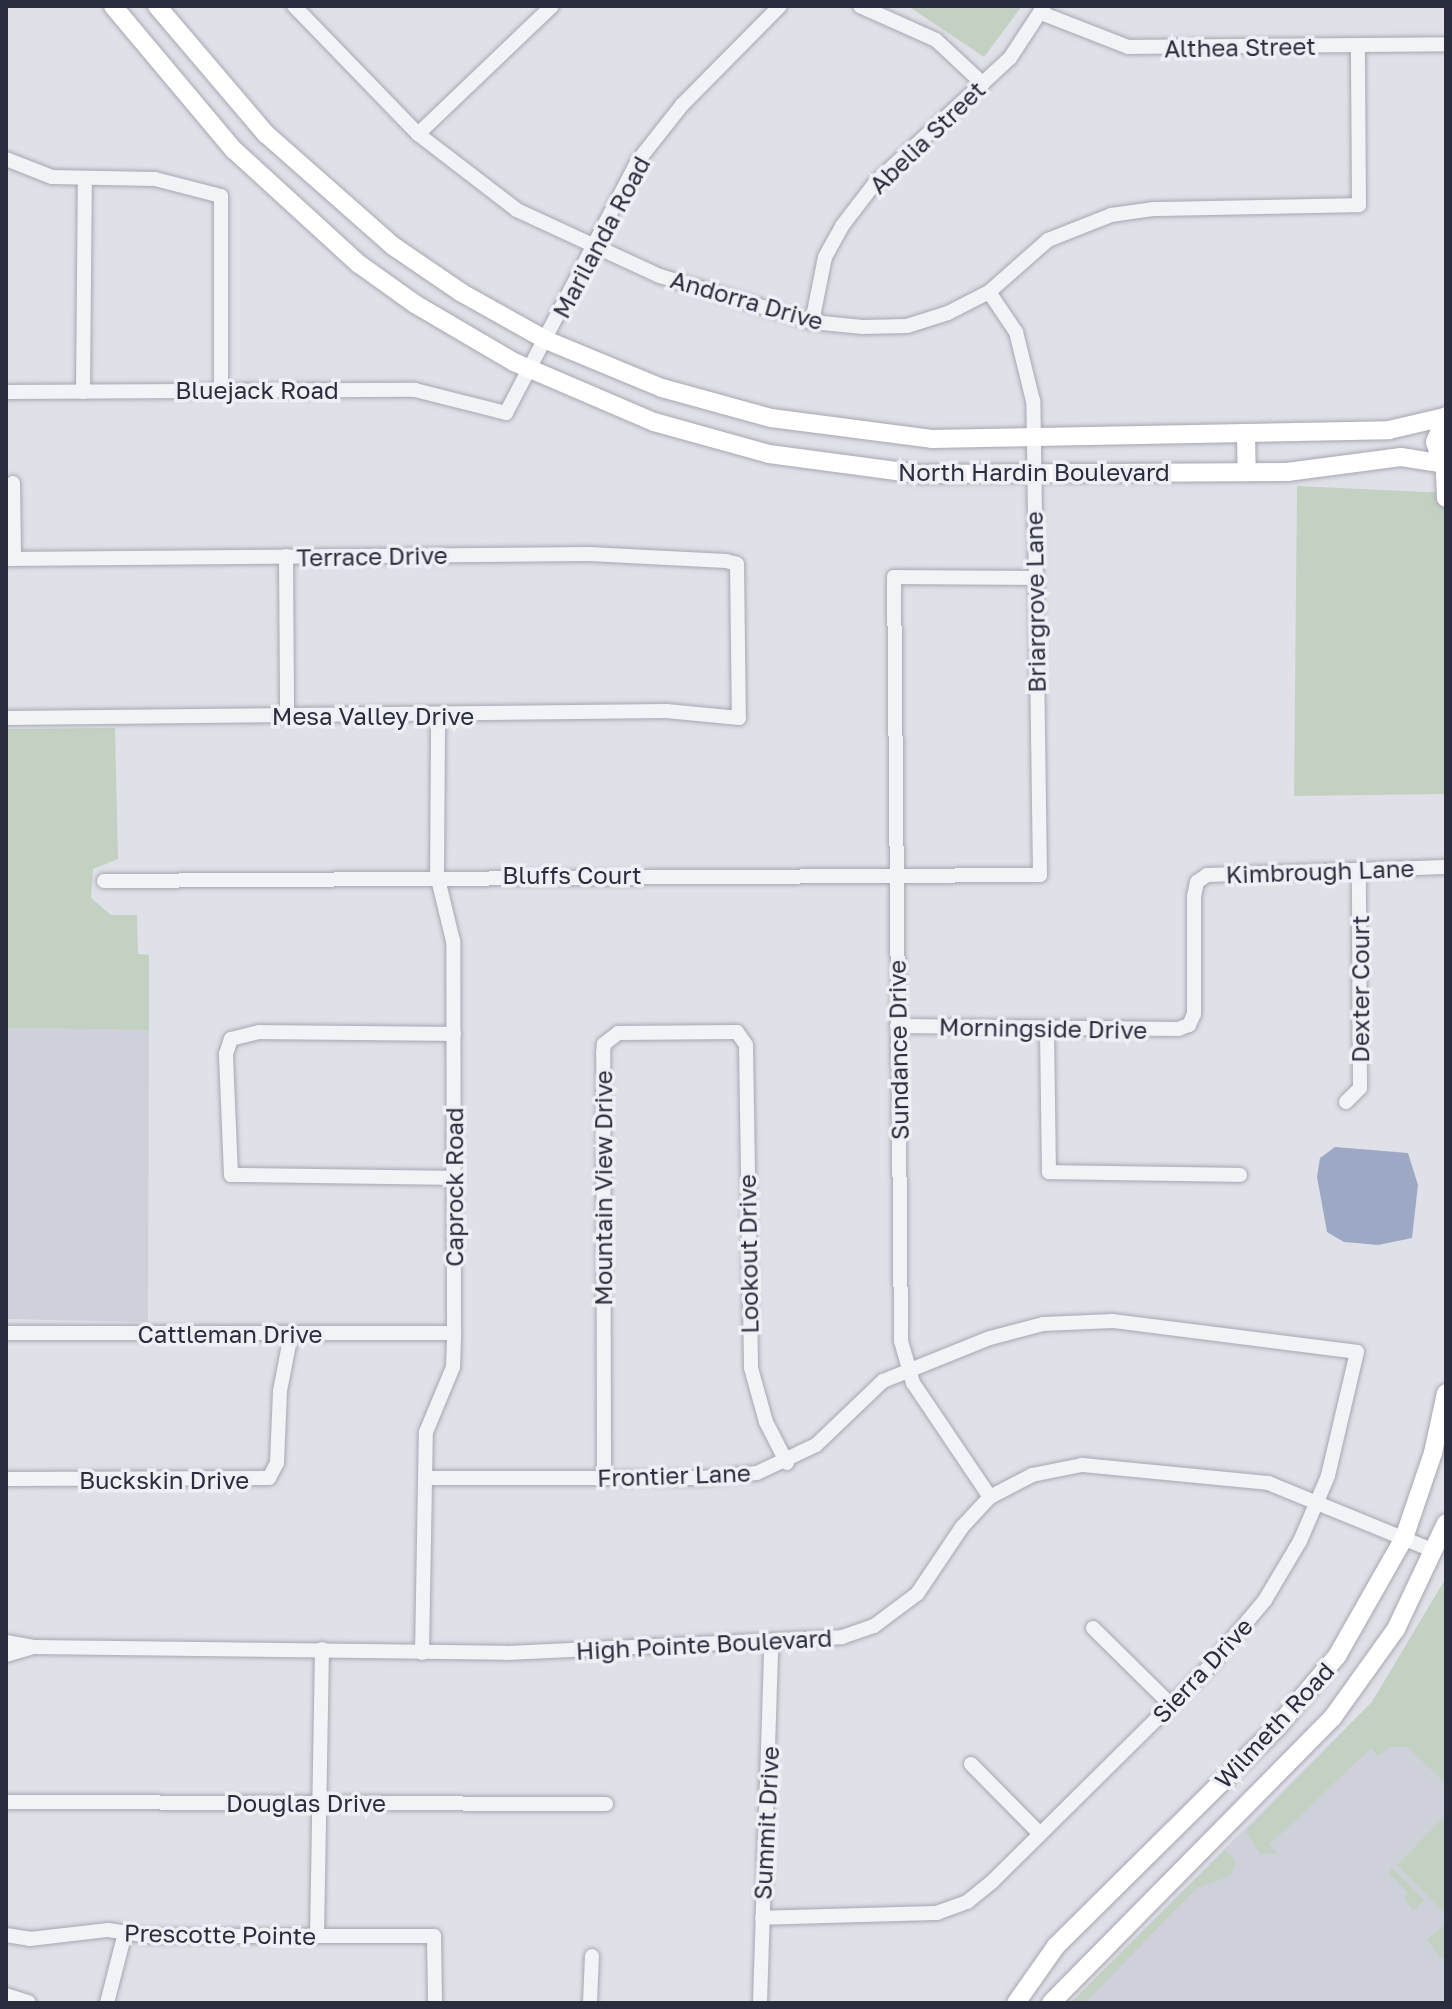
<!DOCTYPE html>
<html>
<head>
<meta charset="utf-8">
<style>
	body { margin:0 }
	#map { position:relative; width:1452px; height:2009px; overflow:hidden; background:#e0e1e8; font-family:"Golos Text",sans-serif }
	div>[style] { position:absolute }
	.built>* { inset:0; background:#ced0da }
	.green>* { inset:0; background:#c2d1c2 }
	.water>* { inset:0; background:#9da8c5 }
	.roads { filter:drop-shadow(0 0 2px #a6a7b2) drop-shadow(0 0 2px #a6a7b2) }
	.minor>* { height:14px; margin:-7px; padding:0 7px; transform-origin:7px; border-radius:7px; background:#f2f3f6 }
	.tertiary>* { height:16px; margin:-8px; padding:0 8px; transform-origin:8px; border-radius:8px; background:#f2f3f6 }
	.secondary>* { height:18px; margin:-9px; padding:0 9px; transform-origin:9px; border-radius:9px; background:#fff }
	span { translate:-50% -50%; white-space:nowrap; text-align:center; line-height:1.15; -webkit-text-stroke:7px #eff0f5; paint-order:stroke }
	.street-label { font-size:24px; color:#2a2d3e }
	.frame { position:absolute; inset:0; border:8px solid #2a2d3e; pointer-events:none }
</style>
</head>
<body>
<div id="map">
	<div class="built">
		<div style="clip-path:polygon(6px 1028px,149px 1030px,148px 1322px,6px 1319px)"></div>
		<div style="clip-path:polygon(1446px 1578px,1446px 2003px,1070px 2003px,1372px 1702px)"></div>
	</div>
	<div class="green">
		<div style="clip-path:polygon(908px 6px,1022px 6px,984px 57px)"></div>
		<div style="clip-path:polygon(1297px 486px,1446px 493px,1446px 794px,1294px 796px)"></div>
		<div style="clip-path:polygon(115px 728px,118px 859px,93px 869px,91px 898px,111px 915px,137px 915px,138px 954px,149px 955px,149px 1030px,6px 1028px,6px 729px)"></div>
		<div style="clip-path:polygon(1446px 1578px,1446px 1784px,1408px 1747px,1391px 1747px,1378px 1756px,1371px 1748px,1269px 1845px,1277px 1853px,1260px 1854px,1246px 1831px,1372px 1702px)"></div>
		<div style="clip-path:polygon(1446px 1815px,1446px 1915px,1397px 1865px)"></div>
		<div style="clip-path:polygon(1225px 1850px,1236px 1861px,1230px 1876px,1197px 1888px,1085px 2003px,1071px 2003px)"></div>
		<div style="clip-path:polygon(1392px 1868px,1424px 1899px,1414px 1911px,1404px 1899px,1408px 1893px,1389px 1873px)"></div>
		<div style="clip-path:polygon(1446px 1923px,1446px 1955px,1442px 1959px,1427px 1940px)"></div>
	</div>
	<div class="water">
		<div style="clip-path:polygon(1335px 1147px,1408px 1153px,1418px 1185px,1412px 1238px,1378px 1245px,1344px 1242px,1327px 1232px,1317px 1177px,1320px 1158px)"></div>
	</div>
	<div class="roads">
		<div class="minor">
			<div style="left:294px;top:6px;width:178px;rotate:45.9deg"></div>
			<div style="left:418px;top:134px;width:125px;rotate:37.5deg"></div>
			<div style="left:517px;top:210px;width:157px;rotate:24.8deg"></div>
			<div style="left:660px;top:276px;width:159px;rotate:16.8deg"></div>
			<div style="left:812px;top:322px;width:51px;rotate:5.6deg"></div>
			<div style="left:863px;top:327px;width:44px;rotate:-1.3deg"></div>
			<div style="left:907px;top:326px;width:43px;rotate:-17.6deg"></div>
			<div style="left:948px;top:313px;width:46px;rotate:-27.1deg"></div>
			<div style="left:989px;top:292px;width:79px;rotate:-41.4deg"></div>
			<div style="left:1048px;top:240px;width:68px;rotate:-21.6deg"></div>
			<div style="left:1111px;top:215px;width:42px;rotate:-8.1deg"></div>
			<div style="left:1153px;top:209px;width:206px;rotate:-1.1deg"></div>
			<div style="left:1359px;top:205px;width:160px;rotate:-90.4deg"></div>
			<div style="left:860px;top:6px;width:83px;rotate:24.1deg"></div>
			<div style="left:936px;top:40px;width:64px;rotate:43.1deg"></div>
			<div style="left:1041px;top:13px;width:93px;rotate:21.3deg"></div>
			<div style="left:1128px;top:47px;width:318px;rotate:-0.5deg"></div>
			<div style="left:418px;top:134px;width:185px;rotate:-43.7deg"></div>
			<div style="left:6px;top:159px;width:49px;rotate:21.4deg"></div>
			<div style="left:52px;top:177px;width:103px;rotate:1.1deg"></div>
			<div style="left:155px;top:179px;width:68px;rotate:14.4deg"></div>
			<div style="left:221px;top:196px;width:193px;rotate:90deg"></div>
			<div style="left:812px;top:322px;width:66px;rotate:-78.7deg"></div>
			<div style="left:825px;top:257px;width:35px;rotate:-61deg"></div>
			<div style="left:842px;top:226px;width:54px;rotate:-52.5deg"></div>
			<div style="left:875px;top:183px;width:184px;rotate:-42.8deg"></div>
			<div style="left:1010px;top:58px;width:62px;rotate:-56.8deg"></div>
			<div style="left:6px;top:392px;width:409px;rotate:-0.3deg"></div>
			<div style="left:415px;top:390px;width:94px;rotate:14.2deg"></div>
			<div style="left:506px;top:413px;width:283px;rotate:-62.4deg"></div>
			<div style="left:637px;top:162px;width:73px;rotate:-51.7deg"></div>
			<div style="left:682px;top:105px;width:139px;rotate:-45.3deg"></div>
			<div style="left:83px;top:392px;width:213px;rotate:-89.5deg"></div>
			<div style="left:13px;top:483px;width:76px;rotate:89.2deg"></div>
			<div style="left:286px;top:556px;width:161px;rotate:89.6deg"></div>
			<div style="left:6px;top:559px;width:583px;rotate:-0.49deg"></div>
			<div style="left:589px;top:554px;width:137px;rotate:2.9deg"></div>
			<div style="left:726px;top:561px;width:11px;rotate:15deg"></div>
			<div style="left:737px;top:564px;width:154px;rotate:89.3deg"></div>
			<div style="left:739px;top:718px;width:73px;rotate:-174.5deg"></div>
			<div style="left:666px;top:711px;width:660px;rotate:179.39deg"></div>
			<div style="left:104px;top:881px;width:936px;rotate:-0.37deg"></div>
			<div style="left:1040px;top:875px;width:474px;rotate:-90.8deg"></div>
			<div style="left:1033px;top:401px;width:71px;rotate:-103.8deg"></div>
			<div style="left:1016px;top:332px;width:48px;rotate:-124deg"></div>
			<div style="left:897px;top:1026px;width:281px;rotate:0.6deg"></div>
			<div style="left:1178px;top:1029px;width:12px;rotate:-20deg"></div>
			<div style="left:1189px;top:1025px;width:12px;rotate:-66deg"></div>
			<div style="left:1194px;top:1014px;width:117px;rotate:-90deg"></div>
			<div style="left:1194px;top:897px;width:15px;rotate:-79deg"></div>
			<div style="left:1197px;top:882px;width:12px;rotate:-35deg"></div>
			<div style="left:1207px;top:875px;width:239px;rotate:-1.9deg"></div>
			<div style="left:1047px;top:1031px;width:141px;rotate:89.2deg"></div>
			<div style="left:1049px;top:1172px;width:191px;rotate:0.9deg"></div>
			<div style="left:1346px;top:1102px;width:20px;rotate:-45deg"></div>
			<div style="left:1360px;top:1088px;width:218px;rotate:-90.3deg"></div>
			<div style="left:454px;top:1178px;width:223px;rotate:-179.2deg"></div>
			<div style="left:231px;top:1175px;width:121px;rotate:-92.4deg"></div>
			<div style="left:226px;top:1054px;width:16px;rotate:-72deg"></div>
			<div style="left:231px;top:1039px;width:29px;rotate:-14deg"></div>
			<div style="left:259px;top:1032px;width:195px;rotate:0.6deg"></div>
			<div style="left:6px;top:1333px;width:448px"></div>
			<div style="left:425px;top:1478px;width:277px"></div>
			<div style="left:702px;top:1478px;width:55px;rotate:-5.2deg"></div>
			<div style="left:757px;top:1473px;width:65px;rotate:-25.4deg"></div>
			<div style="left:816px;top:1445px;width:93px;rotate:-43.7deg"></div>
			<div style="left:883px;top:1381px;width:115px;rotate:-21.9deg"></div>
			<div style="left:990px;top:1338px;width:55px;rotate:-14.8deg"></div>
			<div style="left:1043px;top:1324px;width:70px;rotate:-2.5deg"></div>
			<div style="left:1113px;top:1321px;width:246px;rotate:7.2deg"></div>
			<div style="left:1357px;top:1352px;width:127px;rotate:103.2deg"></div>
			<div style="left:1328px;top:1476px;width:71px;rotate:113.3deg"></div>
			<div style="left:1300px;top:1541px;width:69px;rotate:120.7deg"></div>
			<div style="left:1265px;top:1600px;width:90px;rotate:130deg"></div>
			<div style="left:1207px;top:1669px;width:301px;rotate:135.3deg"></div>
			<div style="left:993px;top:1881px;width:33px;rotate:141deg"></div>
			<div style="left:967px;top:1902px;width:32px;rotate:160deg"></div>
			<div style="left:937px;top:1913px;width:175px;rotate:178.4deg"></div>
			<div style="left:604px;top:1478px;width:425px;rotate:-90.1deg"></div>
			<div style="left:603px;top:1053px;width:9px;rotate:-84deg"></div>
			<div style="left:604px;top:1044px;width:18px;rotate:-38deg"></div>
			<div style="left:618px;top:1033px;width:119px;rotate:-0.5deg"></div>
			<div style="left:737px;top:1032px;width:16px;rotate:55deg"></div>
			<div style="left:746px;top:1045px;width:323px;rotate:89.1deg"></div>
			<div style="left:751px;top:1368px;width:56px;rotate:74.5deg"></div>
			<div style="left:766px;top:1422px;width:46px;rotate:62.9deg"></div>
			<div style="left:6px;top:1479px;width:263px;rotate:-0.2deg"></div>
			<div style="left:269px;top:1478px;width:17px;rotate:-62deg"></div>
			<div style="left:277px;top:1463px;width:72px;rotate:-87.6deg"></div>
			<div style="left:280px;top:1391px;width:58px;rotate:-79.1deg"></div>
			<div style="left:990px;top:1497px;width:138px;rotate:-124deg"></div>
			<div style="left:913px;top:1383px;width:44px;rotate:-105.9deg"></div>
			<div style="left:901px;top:1341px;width:764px;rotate:-90.52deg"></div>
			<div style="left:894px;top:577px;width:141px;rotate:0.4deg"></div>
			<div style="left:1093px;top:1628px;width:110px;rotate:44.6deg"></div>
			<div style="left:6px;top:1642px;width:28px;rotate:10deg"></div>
			<div style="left:34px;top:1647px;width:472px;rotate:0.7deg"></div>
			<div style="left:506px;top:1653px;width:336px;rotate:-2.7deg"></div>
			<div style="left:842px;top:1637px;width:34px;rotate:-19deg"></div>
			<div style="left:874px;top:1626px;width:54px;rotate:-36.7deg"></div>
			<div style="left:917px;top:1594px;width:81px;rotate:-56.1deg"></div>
			<div style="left:962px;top:1527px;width:41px;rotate:-47deg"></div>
			<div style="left:990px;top:1497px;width:47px;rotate:-27.6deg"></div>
			<div style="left:1032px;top:1475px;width:51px;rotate:-11.3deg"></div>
			<div style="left:1082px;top:1465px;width:187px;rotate:5.5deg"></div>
			<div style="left:1268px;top:1483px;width:180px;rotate:22.2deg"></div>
			<div style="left:422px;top:1653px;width:221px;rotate:-89deg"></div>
			<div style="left:426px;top:1432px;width:70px;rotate:-67.4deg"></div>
			<div style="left:453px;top:1367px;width:34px;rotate:-88deg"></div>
			<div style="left:454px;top:1333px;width:392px;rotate:-90.1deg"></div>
			<div style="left:453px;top:941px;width:68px;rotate:-103.6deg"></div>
			<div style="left:437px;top:875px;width:159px;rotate:-89.6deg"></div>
			<div style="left:6px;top:1655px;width:25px;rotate:-16deg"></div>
			<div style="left:971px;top:1764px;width:98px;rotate:45.4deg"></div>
			<div style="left:6px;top:1802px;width:600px;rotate:0.19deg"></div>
			<div style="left:6px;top:1935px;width:24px;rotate:9deg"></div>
			<div style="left:30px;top:1939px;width:79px;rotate:-6.6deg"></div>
			<div style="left:108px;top:1930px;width:41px;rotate:8.3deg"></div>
			<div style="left:149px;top:1936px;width:285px"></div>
			<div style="left:434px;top:1936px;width:67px;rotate:89.1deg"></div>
			<div style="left:317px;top:1936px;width:287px;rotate:-89deg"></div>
			<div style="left:107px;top:2003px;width:72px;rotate:-75.6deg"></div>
			<div style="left:590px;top:2003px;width:47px;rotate:-87.6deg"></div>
			<div style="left:760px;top:2003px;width:360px;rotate:-88.2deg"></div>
		</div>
		<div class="tertiary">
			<div style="left:6px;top:1996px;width:23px;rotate:18deg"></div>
		</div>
		<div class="secondary">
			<div style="left:113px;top:6px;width:188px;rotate:50deg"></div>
			<div style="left:234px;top:150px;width:169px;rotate:42.4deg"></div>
			<div style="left:359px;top:264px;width:69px;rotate:35.5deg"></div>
			<div style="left:415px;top:304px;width:115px;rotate:30.4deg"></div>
			<div style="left:514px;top:362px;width:152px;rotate:23.2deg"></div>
			<div style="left:654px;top:422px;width:119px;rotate:15.5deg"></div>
			<div style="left:769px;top:454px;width:151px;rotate:7.6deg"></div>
			<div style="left:919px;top:474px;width:368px;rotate:-0.3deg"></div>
			<div style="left:1287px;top:472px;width:115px;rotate:-7.5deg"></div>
			<div style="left:1401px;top:457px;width:38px;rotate:9deg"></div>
			<div style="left:157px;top:6px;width:168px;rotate:49.6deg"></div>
			<div style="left:266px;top:134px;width:169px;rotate:41.4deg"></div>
			<div style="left:393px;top:246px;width:83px;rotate:34.3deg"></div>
			<div style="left:462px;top:293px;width:96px;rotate:29.2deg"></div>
			<div style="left:546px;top:340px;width:126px;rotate:22.5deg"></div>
			<div style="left:662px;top:388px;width:113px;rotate:15.4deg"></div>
			<div style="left:771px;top:418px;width:162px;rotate:7.4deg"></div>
			<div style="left:932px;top:439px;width:457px;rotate:-1.1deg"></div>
			<div style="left:1389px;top:430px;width:57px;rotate:-13.1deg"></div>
			<div style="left:1446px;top:416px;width:28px;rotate:113deg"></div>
			<div style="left:1435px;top:442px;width:34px;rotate:71deg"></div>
			<div style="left:1246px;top:433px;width:39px;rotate:89deg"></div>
			<div style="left:1445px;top:472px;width:26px;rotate:88deg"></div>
			<div style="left:1016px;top:2003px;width:70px;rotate:-54.9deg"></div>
			<div style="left:1056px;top:1946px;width:313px;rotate:-44.7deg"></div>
			<div style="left:1278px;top:1726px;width:92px;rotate:-49.9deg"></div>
			<div style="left:1337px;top:1656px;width:136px;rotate:-60.4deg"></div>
			<div style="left:1404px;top:1538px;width:90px;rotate:-71.2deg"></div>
			<div style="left:1433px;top:1453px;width:61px;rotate:-77.8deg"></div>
			<div style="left:1051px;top:2003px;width:402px;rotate:-45.4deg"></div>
			<div style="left:1333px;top:1717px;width:108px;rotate:-54.4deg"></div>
			<div style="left:1396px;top:1629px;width:117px;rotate:-64.7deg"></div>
		</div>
	</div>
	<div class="street-label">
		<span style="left:1240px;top:47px;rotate:-1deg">Althea Street</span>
		<span style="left:927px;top:137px;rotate:-44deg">Abelia Street</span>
		<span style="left:601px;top:237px;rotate:-62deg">Marilanda Road</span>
		<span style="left:747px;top:300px;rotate:16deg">Andorra Drive</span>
		<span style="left:257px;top:390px">Bluejack Road</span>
		<span style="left:1034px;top:472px">North Hardin Boulevard</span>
		<span style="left:372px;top:556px;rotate:-1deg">Terrace Drive</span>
		<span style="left:1035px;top:602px;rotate:-91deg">Briargrove Lane</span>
		<span style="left:373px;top:716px">Mesa Valley Drive</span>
		<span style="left:1320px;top:871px;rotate:-2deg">Kimbrough Lane</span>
		<span style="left:572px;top:875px">Bluffs Court</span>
		<span style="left:1360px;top:989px;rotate:-90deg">Dexter Court</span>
		<span style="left:1043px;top:1028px;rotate:1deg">Morningside Drive</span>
		<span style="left:898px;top:1050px;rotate:-91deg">Sundance Drive</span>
		<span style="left:454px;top:1187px;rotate:-90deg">Caprock Road</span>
		<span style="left:603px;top:1188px;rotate:-90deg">Mountain View Drive</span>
		<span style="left:748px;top:1254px;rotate:-91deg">Lookout Drive</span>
		<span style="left:230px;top:1334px">Cattleman Drive</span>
		<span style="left:674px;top:1475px;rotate:-2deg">Frontier Lane</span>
		<span style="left:164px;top:1480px">Buckskin Drive</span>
		<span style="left:704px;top:1644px;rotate:-3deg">High Pointe Boulevard</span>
		<span style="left:1202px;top:1670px;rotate:-47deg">Sierra Drive</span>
		<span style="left:1274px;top:1725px;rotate:-47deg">Wilmeth Road</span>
		<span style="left:306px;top:1803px">Douglas Drive</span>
		<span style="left:766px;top:1823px;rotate:-87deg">Summit Drive</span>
		<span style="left:220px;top:1934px;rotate:1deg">Prescotte Pointe</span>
	</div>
	<div class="frame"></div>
</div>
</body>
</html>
